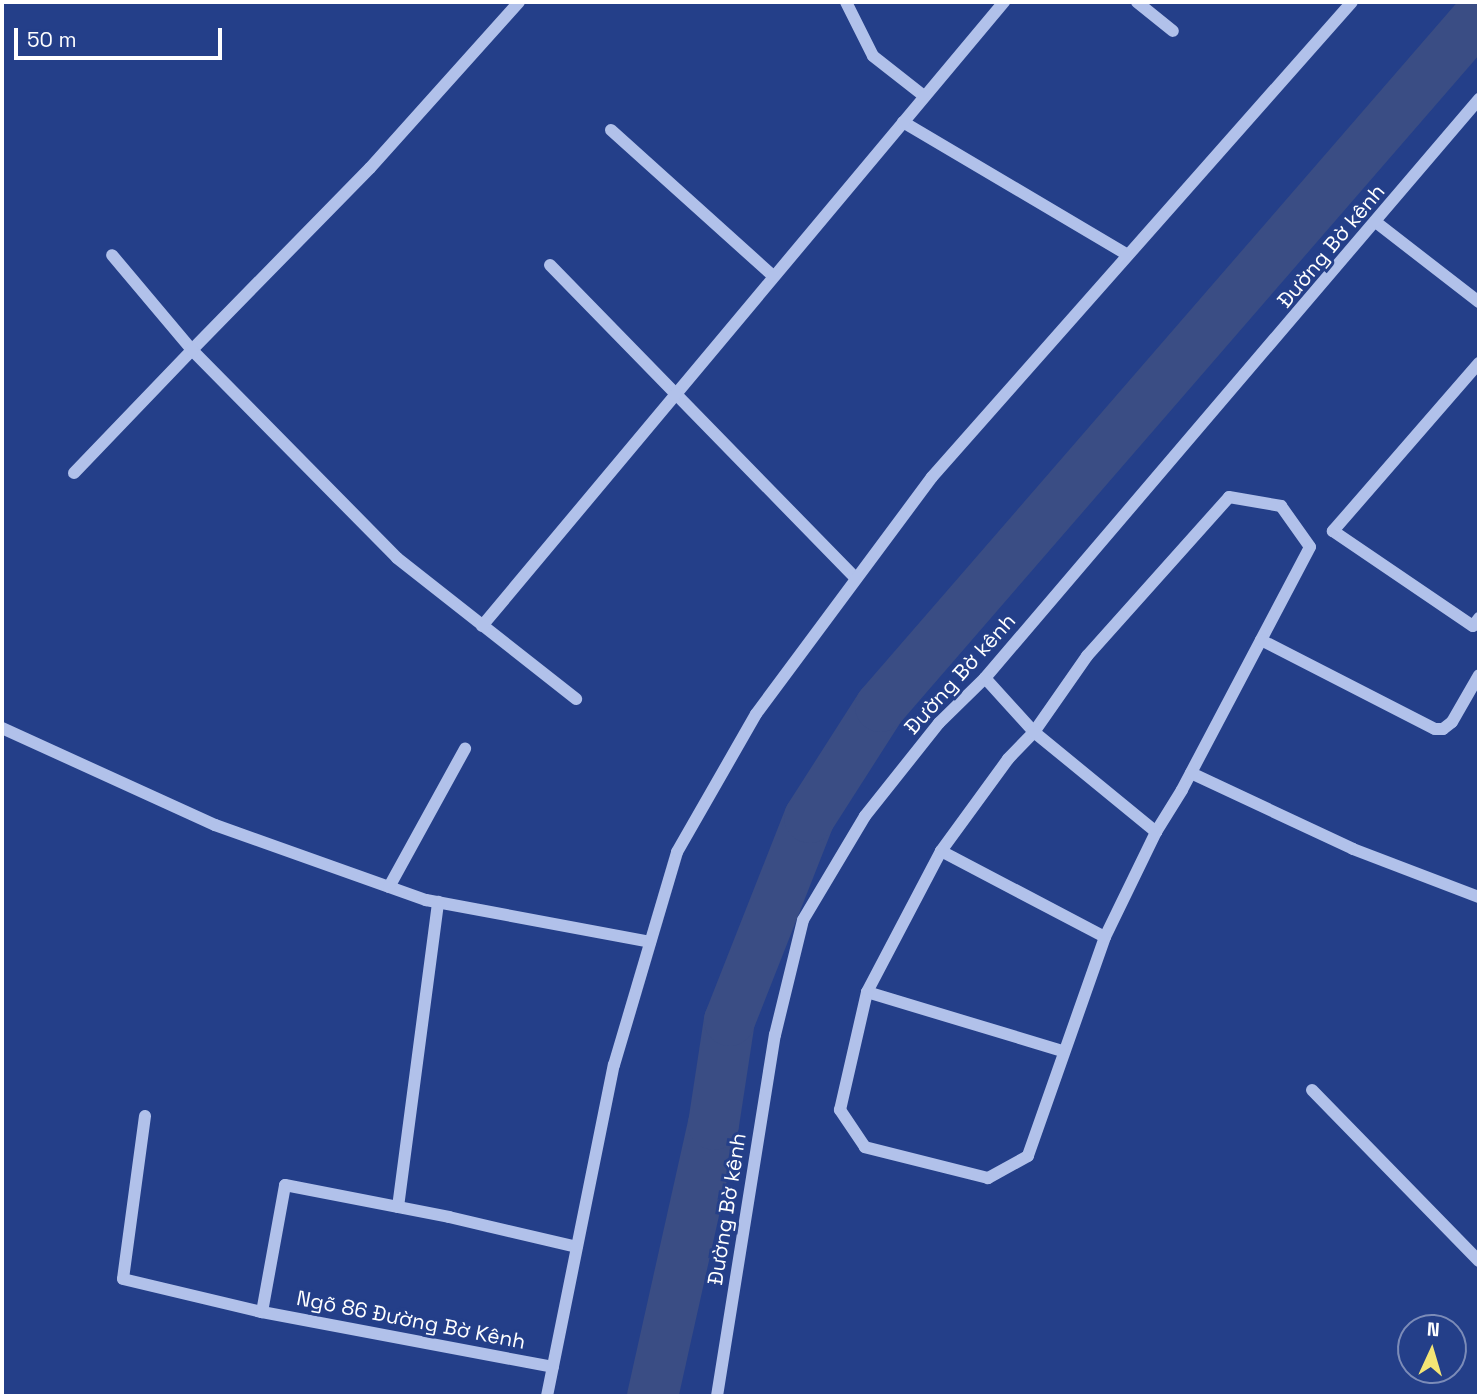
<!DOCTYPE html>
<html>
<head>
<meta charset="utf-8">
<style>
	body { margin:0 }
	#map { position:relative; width:1481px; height:1398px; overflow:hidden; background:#243f89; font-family:"Space Grotesk",sans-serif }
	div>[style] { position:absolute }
	.river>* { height:51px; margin:-25.5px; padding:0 25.5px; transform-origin:25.5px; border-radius:25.5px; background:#3a4d84 }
	.minor>* { height:12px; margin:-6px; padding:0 6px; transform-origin:6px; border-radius:6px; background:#b1c1ea }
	span { translate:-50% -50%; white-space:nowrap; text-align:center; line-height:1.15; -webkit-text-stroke:6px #243f89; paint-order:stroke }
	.street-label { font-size:21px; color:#fff }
	.frame { position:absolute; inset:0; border:4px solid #fff; pointer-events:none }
	.north { position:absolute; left:1397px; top:1314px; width:70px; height:70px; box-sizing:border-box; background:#243f89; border:2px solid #7c8cb8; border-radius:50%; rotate:4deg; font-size:19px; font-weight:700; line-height:28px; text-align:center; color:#fff }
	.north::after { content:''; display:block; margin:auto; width:24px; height:32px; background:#f4e575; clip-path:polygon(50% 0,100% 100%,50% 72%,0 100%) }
	.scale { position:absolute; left:14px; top:28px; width:208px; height:32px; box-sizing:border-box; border:4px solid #fff; border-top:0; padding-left:9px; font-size:21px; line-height:24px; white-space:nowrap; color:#fff; -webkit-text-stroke:5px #243f89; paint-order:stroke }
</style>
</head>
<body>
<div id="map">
	<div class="river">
		<div style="left:652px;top:1396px;width:279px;rotate:-77.4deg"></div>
		<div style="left:713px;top:1124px;width:105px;rotate:-81.3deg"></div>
		<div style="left:729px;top:1020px;width:218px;rotate:-68.5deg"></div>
		<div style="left:809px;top:817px;width:132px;rotate:-57.4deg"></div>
		<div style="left:880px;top:706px;width:914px;rotate:-49.08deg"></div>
	</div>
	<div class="minor">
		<div style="left:519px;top:2px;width:223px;rotate:131.9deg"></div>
		<div style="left:370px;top:168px;width:255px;rotate:134.4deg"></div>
		<div style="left:192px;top:350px;width:292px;rotate:45.4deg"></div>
		<div style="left:397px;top:558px;width:228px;rotate:38.2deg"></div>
		<div style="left:846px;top:2px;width:60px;rotate:63.4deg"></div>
		<div style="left:873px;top:56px;width:65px;rotate:38.1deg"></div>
		<div style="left:1137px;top:2px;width:46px;rotate:38.9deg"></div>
		<div style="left:903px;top:122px;width:261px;rotate:30.6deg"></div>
		<div style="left:611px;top:130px;width:218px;rotate:42deg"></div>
		<div style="left:1377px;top:223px;width:129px;rotate:37.8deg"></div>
		<div style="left:550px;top:265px;width:436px;rotate:45.7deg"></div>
		<div style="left:1479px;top:363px;width:223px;rotate:131deg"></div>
		<div style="left:1333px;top:531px;width:169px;rotate:34.2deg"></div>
		<div style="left:1473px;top:626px;width:10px;rotate:-53deg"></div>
		<div style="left:74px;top:473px;width:170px;rotate:-46.2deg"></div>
		<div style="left:192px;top:350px;width:124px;rotate:-130.1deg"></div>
		<div style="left:1229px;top:497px;width:53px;rotate:9.8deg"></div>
		<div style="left:1281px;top:506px;width:50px;rotate:54.7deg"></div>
		<div style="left:1310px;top:547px;width:275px;rotate:117.8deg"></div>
		<div style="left:1182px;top:790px;width:49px;rotate:121.8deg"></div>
		<div style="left:1156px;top:832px;width:117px;rotate:115.9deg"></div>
		<div style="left:1105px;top:937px;width:232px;rotate:109.4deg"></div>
		<div style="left:1028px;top:1156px;width:46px;rotate:151.2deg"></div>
		<div style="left:988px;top:1178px;width:127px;rotate:-165.9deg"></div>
		<div style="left:865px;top:1147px;width:45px;rotate:-124deg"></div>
		<div style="left:840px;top:1110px;width:121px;rotate:-77.1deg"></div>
		<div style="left:867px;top:992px;width:159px;rotate:-62.3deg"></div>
		<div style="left:941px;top:851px;width:114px;rotate:-53.9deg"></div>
		<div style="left:1008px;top:759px;width:37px;rotate:-46deg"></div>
		<div style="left:1034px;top:732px;width:93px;rotate:-55.1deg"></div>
		<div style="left:1087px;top:656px;width:213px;rotate:-48.2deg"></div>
		<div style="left:482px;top:626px;width:814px;rotate:-50.09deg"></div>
		<div style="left:1261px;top:640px;width:195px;rotate:27.1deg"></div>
		<div style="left:1435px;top:729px;width:8px"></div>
		<div style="left:1443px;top:729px;width:11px;rotate:-38deg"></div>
		<div style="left:1452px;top:722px;width:54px;rotate:-60.1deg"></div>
		<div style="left:985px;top:678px;width:73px;rotate:47.8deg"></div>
		<div style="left:1034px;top:732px;width:158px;rotate:39.3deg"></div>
		<div style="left:2px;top:728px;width:234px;rotate:24.5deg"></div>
		<div style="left:215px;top:825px;width:224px;rotate:19.6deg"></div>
		<div style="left:426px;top:900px;width:228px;rotate:10.6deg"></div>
		<div style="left:1191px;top:773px;width:179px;rotate:25.1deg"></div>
		<div style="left:1353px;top:849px;width:135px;rotate:20.9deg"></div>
		<div style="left:941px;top:851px;width:185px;rotate:27.7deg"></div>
		<div style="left:389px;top:887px;width:158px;rotate:-61.2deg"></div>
		<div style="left:867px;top:992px;width:204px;rotate:16.8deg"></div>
		<div style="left:1312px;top:1090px;width:239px;rotate:45.7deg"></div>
		<div style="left:145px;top:1116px;width:164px;rotate:97.7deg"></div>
		<div style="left:123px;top:1279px;width:143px;rotate:13.4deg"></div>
		<div style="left:262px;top:1312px;width:296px;rotate:10.7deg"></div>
		<div style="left:398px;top:1207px;width:308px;rotate:-82.5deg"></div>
		<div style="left:262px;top:1312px;width:129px;rotate:-79.7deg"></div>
		<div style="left:285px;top:1185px;width:167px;rotate:11deg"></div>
		<div style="left:449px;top:1217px;width:131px;rotate:13.2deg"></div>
		<div style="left:547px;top:1396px;width:338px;rotate:-78.6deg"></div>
		<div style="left:614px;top:1065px;width:222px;rotate:-73.5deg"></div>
		<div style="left:677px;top:852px;width:159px;rotate:-60.2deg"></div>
		<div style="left:756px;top:714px;width:295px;rotate:-53.4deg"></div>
		<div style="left:932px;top:477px;width:634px;rotate:-48.52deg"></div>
		<div style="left:717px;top:1396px;width:366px;rotate:-80.9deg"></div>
		<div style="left:775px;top:1035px;width:118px;rotate:-76.3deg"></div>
		<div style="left:803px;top:920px;width:121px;rotate:-59.2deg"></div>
		<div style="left:865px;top:816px;width:119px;rotate:-51.5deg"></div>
		<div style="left:939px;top:723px;width:64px;rotate:-44.4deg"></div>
		<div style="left:985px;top:678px;width:761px;rotate:-49.53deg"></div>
	</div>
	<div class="street-label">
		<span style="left:1331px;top:246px;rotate:-50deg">Đường Bờ kênh</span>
		<span style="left:960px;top:674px;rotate:-48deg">Đường Bờ kênh</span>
		<span style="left:727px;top:1209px;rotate:-81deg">Đường Bờ kênh</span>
		<span style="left:411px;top:1320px;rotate:11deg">Ngõ 86 Đường Bờ Kênh</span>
	</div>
	<div class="frame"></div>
	<div class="north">N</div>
	<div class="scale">50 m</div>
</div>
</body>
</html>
